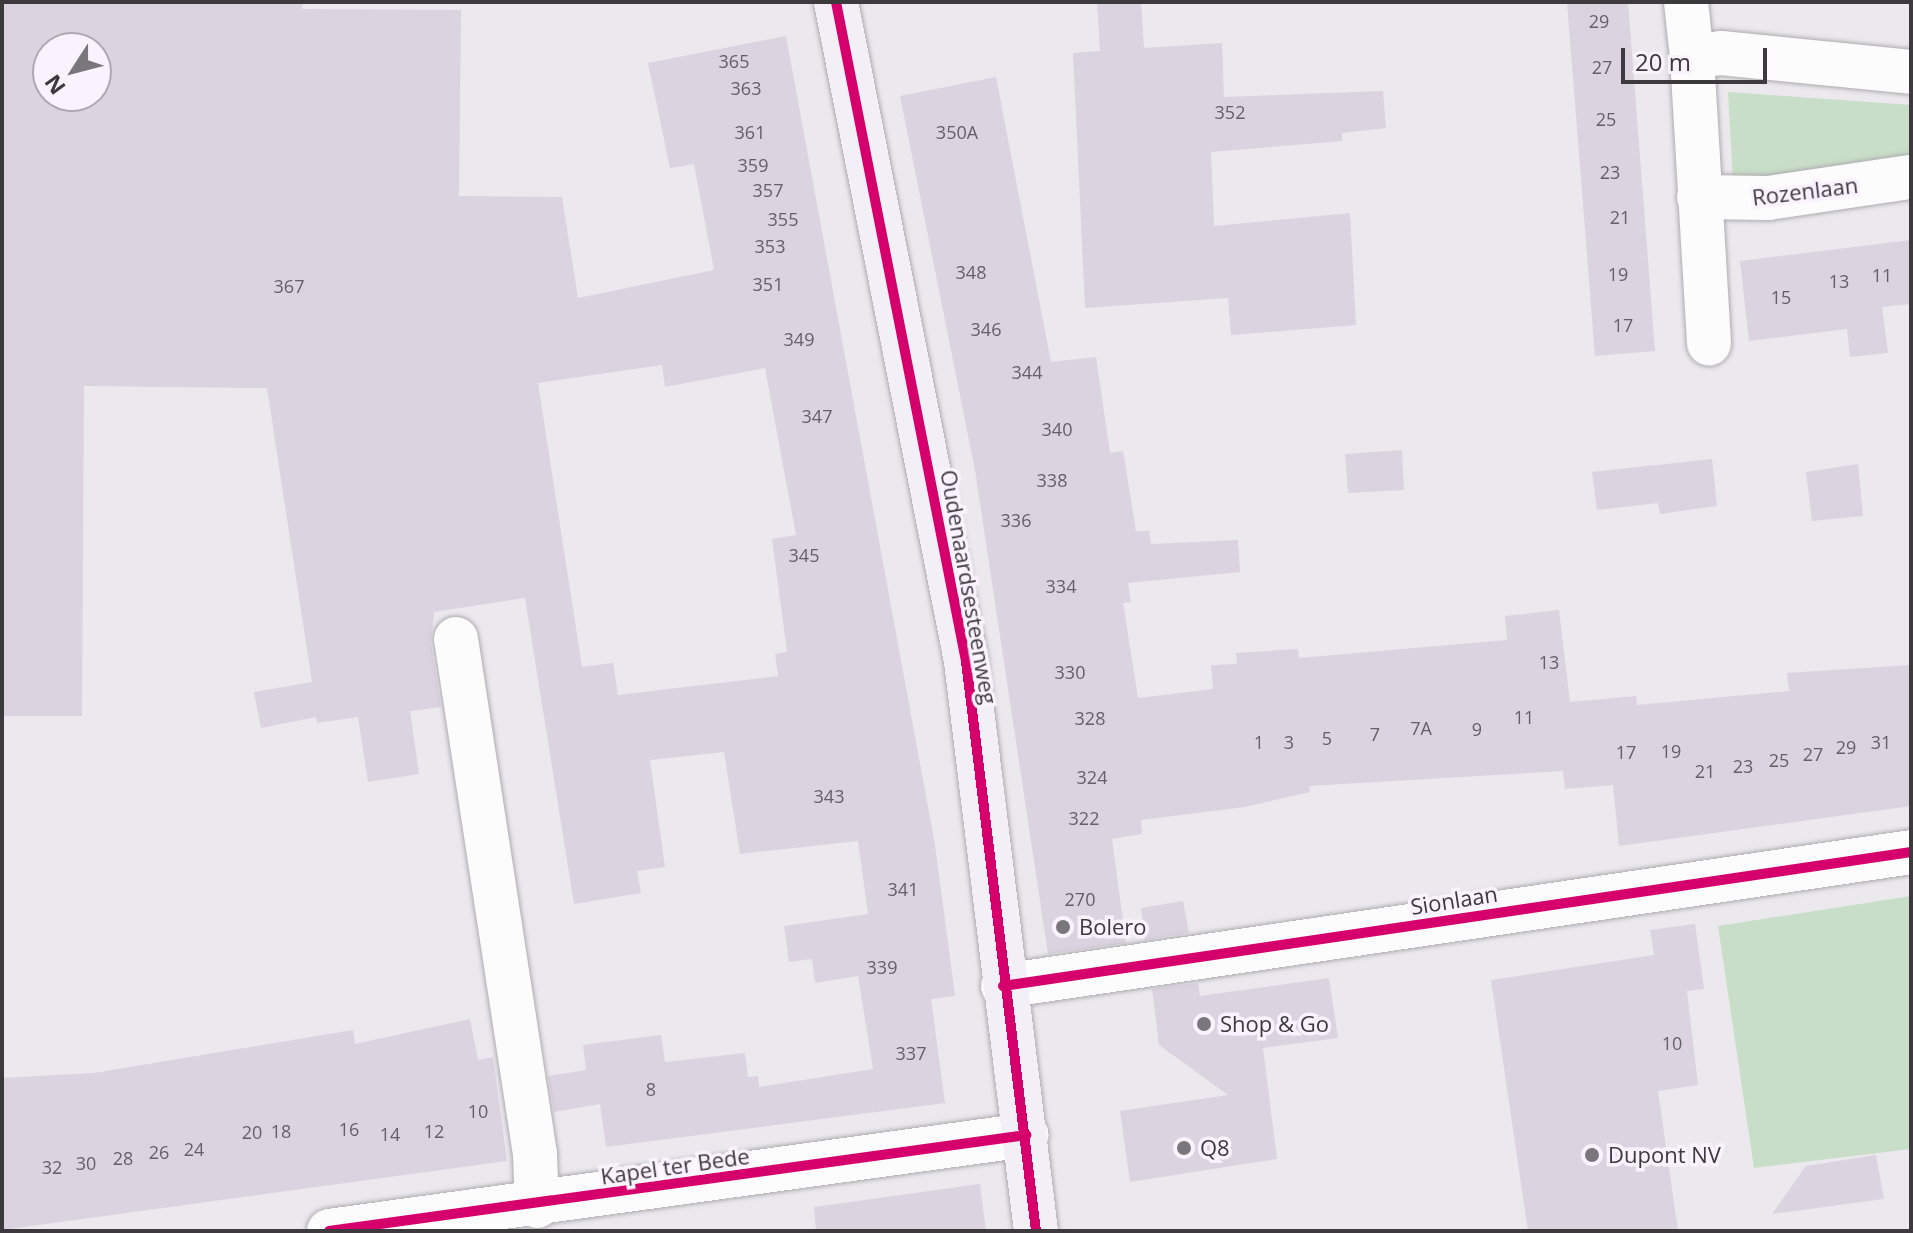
<!DOCTYPE html>
<html>
<head>
<meta charset="utf-8">
<style>
	body { margin:0 }
	#map { position:relative; width:1913px; height:1233px; overflow:hidden; background:#ebe8ee; font-family:"Open Sans",sans-serif }
	div>[style] { position:absolute }
	.green>* { inset:0; background:#c9dec8 }
	.building>* { inset:0; background:#dcd3e1 }
	.roads { filter:drop-shadow(0 0 2px #aeacb0) drop-shadow(0 0 2px #aeacb0) }
	.minor>* { height:44px; margin:-22px; padding:0 22px; transform-origin:22px; border-radius:22px; background:#fcfcfc }
	.major>* { height:44px; margin:-22px; padding:0 22px; transform-origin:22px; border-radius:22px; background:#f3eff6 }
	.cycleway>* { height:10px; margin:-5px; padding:0 5px; transform-origin:5px; border-radius:5px; background:#d6006c }
	.dots>* { width:22px; height:22px; translate:-50% -50%; box-sizing:border-box; border:4px solid #faf3fe; border-radius:50% }
	span { translate:-50% -50%; white-space:nowrap; text-align:center; line-height:1.15; -webkit-text-stroke:7px #faf3fe; paint-order:stroke }
	.number-label { font-size:18px; color:#656067 }
	.number-label span { -webkit-text-stroke-width:0 }
	.street-label { font-size:22px; color:#3d3a3e }
	.poi-label { font-size:22px; color:#3d3a3e }
	.left { translate:0 -50%; text-align:left }
	.frame { position:absolute; inset:0; border:4px solid #3d3a3e; pointer-events:none }
	.north { position:absolute; left:32px; top:32px; width:80px; height:80px; box-sizing:border-box; background:#faf3fe; border:2px solid #aea9b1; border-radius:50%; rotate:234deg; font-size:22px; font-weight:700; line-height:32px; text-align:center; color:#3d3a3e }
	.north::after { content:''; display:block; margin:auto; width:28px; height:36px; background:#7a777c; clip-path:polygon(50% 0,100% 100%,50% 72%,0 100%) }
	.scale { position:absolute; left:1621px; top:48px; width:146px; height:36px; box-sizing:border-box; border:4px solid #3d3a3e; border-top:0; padding-left:10px; font-size:24px; line-height:28px; white-space:nowrap; color:#3d3a3e; -webkit-text-stroke:6px #faf3fe; paint-order:stroke }
</style>
</head>
<body>
<div id="map">
	<div class="green">
		<div style="clip-path:polygon(1728px 92px,1911px 105px,1911px 154px,1733px 182px)"></div>
		<div style="clip-path:polygon(1911px 896px,1911px 1149px,1754px 1168px,1718px 926px)"></div>
	</div>
	<div class="building">
		<div style="clip-path:polygon(evenodd,2px 2px,303px 2px,302px 9px,461px 10px,459px 196px,562px 197px,578px 298px,714px 270px,694px 164px,670px 168px,648px 63px,786px 36px,935px 845px,955px 996px,931px 999px,945px 1103px,606px 1147px,600px 1104px,554px 1112px,548px 1076px,586px 1070px,583px 1045px,661px 1035px,665px 1062px,745px 1053px,748px 1077px,758px 1076px,759px 1087px,873px 1069px,858px 976px,815px 983px,812px 959px,789px 962px,784px 926px,868px 914px,858px 841px,740px 854px,724px 752px,650px 760px,665px 867px,637px 871px,641px 893px,574px 904px,525px 598px,434px 612px,431px 643px,441px 707px,410px 711px,419px 774px,368px 782px,358px 717px,317px 723px,316px 717px,261px 728px,254px 692px,312px 682px,267px 388px,84px 386px,82px 716px,2px 716px,2px 2px,48px 48px,96px 48px,96px 96px,48px 96px,48px 48px,2px 2px,662px 365px,665px 387px,765px 368px,796px 535px,772px 539px,787px 652px,775px 654px,778px 676px,618px 695px,613px 663px,582px 667px,538px 383px,662px 365px)"></div>
		<div style="clip-path:polygon(1097px 2px,1141px 2px,1144px 48px,1222px 43px,1224px 97px,1383px 91px,1386px 128px,1342px 133px,1342px 141px,1211px 152px,1214px 226px,1350px 213px,1356px 325px,1231px 335px,1228px 298px,1085px 308px,1073px 53px,1100px 51px)"></div>
		<div style="clip-path:polygon(1567px 2px,1628px 2px,1655px 351px,1595px 356px)"></div>
		<div style="clip-path:polygon(996px 77px,1051px 362px,1096px 357px,1110px 453px,1123px 451px,1136px 531px,1149px 531px,1151px 544px,1238px 540px,1240px 572px,1128px 583px,1131px 602px,1123px 603px,1138px 698px,1213px 689px,1211px 665px,1237px 664px,1236px 653px,1298px 649px,1299px 658px,1507px 640px,1505px 616px,1559px 610px,1570px 702px,1636px 696px,1637px 705px,1789px 691px,1787px 673px,1911px 665px,1911px 806px,1619px 846px,1613px 785px,1565px 789px,1563px 771px,1309px 786px,1310px 792px,1245px 807px,1141px 820px,1142px 834px,1112px 839px,1126px 943px,1048px 954px,975px 470px,900px 96px)"></div>
		<div style="clip-path:polygon(1911px 240px,1911px 304px,1882px 307px,1888px 353px,1850px 357px,1847px 329px,1749px 341px,1740px 261px)"></div>
		<div style="clip-path:polygon(1402px 450px,1404px 490px,1348px 493px,1345px 454px)"></div>
		<div style="clip-path:polygon(1712px 459px,1717px 506px,1660px 514px,1658px 503px,1597px 510px,1592px 472px)"></div>
		<div style="clip-path:polygon(1858px 464px,1863px 516px,1812px 521px,1806px 472px)"></div>
		<div style="clip-path:polygon(1183px 901px,1189px 933px,1145px 940px,1141px 908px)"></div>
		<div style="clip-path:polygon(1695px 924px,1704px 989px,1687px 991px,1698px 1085px,1658px 1091px,1678px 1231px,1528px 1231px,1491px 980px,1654px 955px,1650px 930px)"></div>
		<div style="clip-path:polygon(1329px 978px,1338px 1038px,1263px 1048px,1277px 1159px,1130px 1182px,1120px 1111px,1228px 1095px,1159px 1045px,1152px 989px,1198px 983px,1200px 996px)"></div>
		<div style="clip-path:polygon(470px 1019px,478px 1060px,493px 1057px,507px 1161px,2px 1230px,2px 1078px,94px 1073px,353px 1030px,355px 1044px)"></div>
		<div style="clip-path:polygon(1876px 1155px,1884px 1199px,1772px 1214px,1806px 1166px)"></div>
		<div style="clip-path:polygon(980px 1184px,986px 1231px,816px 1231px,814px 1207px)"></div>
	</div>
	<div class="roads">
		<div class="minor">
			<div style="left:1686px;top:2px;width:55px;rotate:83.8deg"></div>
			<div style="left:1692px;top:57px;width:29px;rotate:-8deg"></div>
			<div style="left:1721px;top:53px;width:191px;rotate:5.7deg"></div>
			<div style="left:1692px;top:57px;width:287px;rotate:86.6deg"></div>
			<div style="left:1699px;top:197px;width:69px;rotate:0.8deg"></div>
			<div style="left:1768px;top:198px;width:145px;rotate:-8.4deg"></div>
			<div style="left:456px;top:639px;width:521px;rotate:81.28deg"></div>
			<div style="left:535px;top:1154px;width:52px;rotate:87.8deg"></div>
			<div style="left:1003px;top:986px;width:918px;rotate:-8.39deg"></div>
			<div style="left:329px;top:1231px;width:704px;rotate:-7.84deg"></div>
		</div>
		<div class="major">
			<div style="left:836px;top:2px;width:672px;rotate:78.84deg"></div>
			<div style="left:966px;top:661px;width:574px;rotate:83deg"></div>
		</div>
	</div>
	<div class="cycleway">
		<div style="left:836px;top:2px;width:672px;rotate:78.84deg"></div>
		<div style="left:966px;top:661px;width:574px;rotate:83deg"></div>
		<div style="left:1003px;top:986px;width:918px;rotate:-8.39deg"></div>
		<div style="left:329px;top:1231px;width:704px;rotate:-7.84deg"></div>
	</div>
	<div class="dots">
		<div style="left:1063px;top:927px;background:#7a777c"></div>
		<div style="left:1204px;top:1024px;background:#7a777c"></div>
		<div style="left:1184px;top:1148px;background:#7a777c"></div>
		<div style="left:1592px;top:1155px;background:#7a777c"></div>
	</div>
	<div class="number-label">
		<span style="left:1599px;top:21px">29</span>
		<span style="left:734px;top:61px">365</span>
		<span style="left:1602px;top:67px">27</span>
		<span style="left:746px;top:88px">363</span>
		<span style="left:1230px;top:112px">352</span>
		<span style="left:1606px;top:119px">25</span>
		<span style="left:750px;top:132px">361</span>
		<span style="left:957px;top:132px">350A</span>
		<span style="left:753px;top:165px">359</span>
		<span style="left:1610px;top:172px">23</span>
		<span style="left:768px;top:190px">357</span>
		<span style="left:1620px;top:217px">21</span>
		<span style="left:783px;top:219px">355</span>
		<span style="left:770px;top:246px">353</span>
		<span style="left:971px;top:272px">348</span>
		<span style="left:1618px;top:274px">19</span>
		<span style="left:1882px;top:275px">11</span>
		<span style="left:1839px;top:281px">13</span>
		<span style="left:768px;top:284px">351</span>
		<span style="left:289px;top:286px">367</span>
		<span style="left:1781px;top:297px">15</span>
		<span style="left:1623px;top:325px">17</span>
		<span style="left:986px;top:329px">346</span>
		<span style="left:799px;top:339px">349</span>
		<span style="left:1027px;top:372px">344</span>
		<span style="left:817px;top:416px">347</span>
		<span style="left:1057px;top:429px">340</span>
		<span style="left:1052px;top:480px">338</span>
		<span style="left:1016px;top:520px">336</span>
		<span style="left:804px;top:555px">345</span>
		<span style="left:1061px;top:586px">334</span>
		<span style="left:1549px;top:662px">13</span>
		<span style="left:1070px;top:672px">330</span>
		<span style="left:1524px;top:717px">11</span>
		<span style="left:1090px;top:718px">328</span>
		<span style="left:1421px;top:728px">7A</span>
		<span style="left:1477px;top:729px">9</span>
		<span style="left:1375px;top:734px">7</span>
		<span style="left:1327px;top:738px">5</span>
		<span style="left:1259px;top:742px">1</span>
		<span style="left:1289px;top:742px">3</span>
		<span style="left:1881px;top:742px">31</span>
		<span style="left:1846px;top:747px">29</span>
		<span style="left:1671px;top:751px">19</span>
		<span style="left:1626px;top:752px">17</span>
		<span style="left:1813px;top:754px">27</span>
		<span style="left:1779px;top:760px">25</span>
		<span style="left:1743px;top:766px">23</span>
		<span style="left:1705px;top:771px">21</span>
		<span style="left:1092px;top:777px">324</span>
		<span style="left:829px;top:796px">343</span>
		<span style="left:1084px;top:818px">322</span>
		<span style="left:903px;top:889px">341</span>
		<span style="left:1080px;top:899px">270</span>
		<span style="left:882px;top:967px">339</span>
		<span style="left:1672px;top:1043px">10</span>
		<span style="left:911px;top:1053px">337</span>
		<span style="left:651px;top:1089px">8</span>
		<span style="left:478px;top:1111px">10</span>
		<span style="left:349px;top:1129px">16</span>
		<span style="left:281px;top:1131px">18</span>
		<span style="left:434px;top:1131px">12</span>
		<span style="left:252px;top:1132px">20</span>
		<span style="left:390px;top:1134px">14</span>
		<span style="left:194px;top:1149px">24</span>
		<span style="left:159px;top:1152px">26</span>
		<span style="left:123px;top:1158px">28</span>
		<span style="left:86px;top:1163px">30</span>
		<span style="left:52px;top:1167px">32</span>
	</div>
	<div class="street-label">
		<span style="left:1805px;top:191px;rotate:-7deg">Rozenlaan</span>
		<span style="left:969px;top:587px;rotate:80deg">Oudenaardsesteenweg</span>
		<span style="left:1454px;top:900px;rotate:-9deg">Sionlaan</span>
		<span style="left:675px;top:1166px;rotate:-8deg">Kapel ter Bede</span>
	</div>
	<div class="poi-label">
		<span class="left" style="left:1079px;top:927px">Bolero</span>
		<span class="left" style="left:1220px;top:1024px">Shop &amp; Go</span>
		<span class="left" style="left:1200px;top:1148px">Q8</span>
		<span class="left" style="left:1608px;top:1155px">Dupont NV</span>
	</div>
	<div class="frame"></div>
	<div class="north">N</div>
	<div class="scale">20 m</div>
</div>
</body>
</html>
